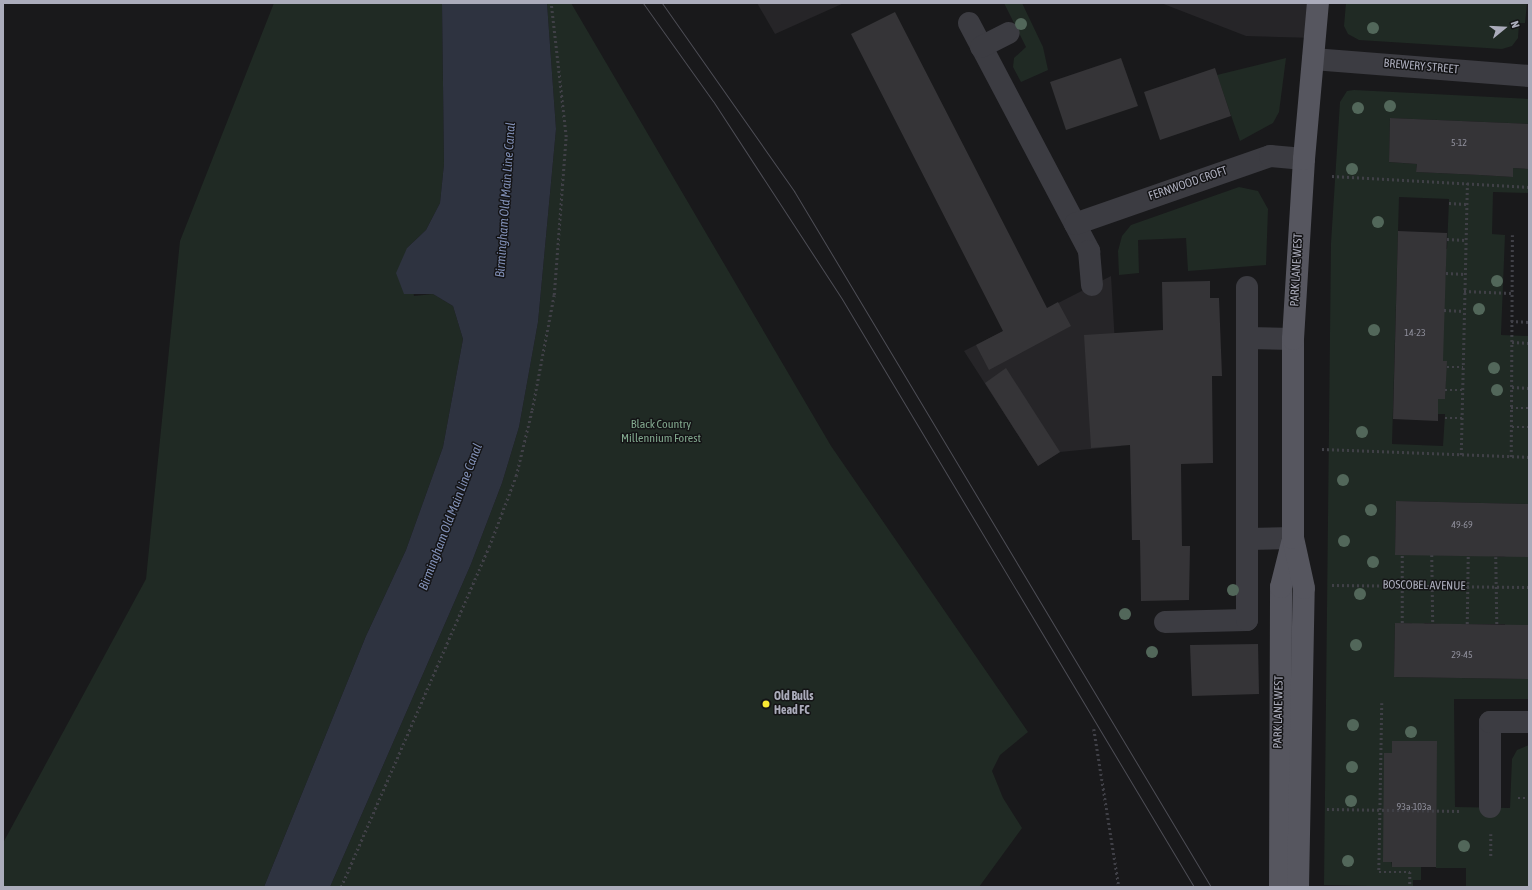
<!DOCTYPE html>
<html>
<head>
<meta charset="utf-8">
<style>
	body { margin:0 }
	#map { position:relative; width:1532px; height:890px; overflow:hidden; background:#19191b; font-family:"Asap Condensed",sans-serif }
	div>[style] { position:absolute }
	.built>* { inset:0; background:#262528 }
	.green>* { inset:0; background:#202a24 }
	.water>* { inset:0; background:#2e3340 }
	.building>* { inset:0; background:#353437 }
	.path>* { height:2.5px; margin-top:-1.25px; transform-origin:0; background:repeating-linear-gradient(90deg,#404047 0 2px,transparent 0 5px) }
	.minor>* { height:22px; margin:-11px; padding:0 11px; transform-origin:11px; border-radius:11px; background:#3c3c42 }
	.major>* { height:22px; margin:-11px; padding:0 11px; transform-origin:11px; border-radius:11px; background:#56565f }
	.tram>* { height:1px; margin:-0.5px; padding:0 0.5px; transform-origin:0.5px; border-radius:0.5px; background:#4d4d55 }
	.trees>* { width:12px; height:12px; margin:-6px; border-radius:50%; background:#52675a }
	.dots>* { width:11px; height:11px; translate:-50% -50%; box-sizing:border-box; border:2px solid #141416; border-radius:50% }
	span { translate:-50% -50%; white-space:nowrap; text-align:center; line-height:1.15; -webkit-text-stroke:3px #141416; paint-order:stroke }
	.number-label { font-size:10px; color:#8e8e9a }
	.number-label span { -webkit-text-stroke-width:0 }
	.street-label { font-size:12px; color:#abacbb }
	.park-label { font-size:12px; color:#81a78d }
	.poi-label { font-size:12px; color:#abacbb; font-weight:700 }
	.left { translate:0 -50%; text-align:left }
	.water-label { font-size:13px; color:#8190b7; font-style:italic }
	.frame { position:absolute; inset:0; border:4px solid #abacbb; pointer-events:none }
	.north { position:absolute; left:1484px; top:8px; width:40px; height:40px; -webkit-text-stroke:3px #141416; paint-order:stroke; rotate:72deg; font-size:11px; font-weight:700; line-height:16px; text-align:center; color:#abacbb }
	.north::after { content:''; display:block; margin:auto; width:14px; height:18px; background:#abacbb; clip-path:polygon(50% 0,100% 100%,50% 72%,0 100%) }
</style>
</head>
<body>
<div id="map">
	<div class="built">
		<div style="clip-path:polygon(757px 3px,844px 3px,775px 34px)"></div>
		<div style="clip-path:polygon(1161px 3px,1318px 3px,1316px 38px,1246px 36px)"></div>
		<div style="clip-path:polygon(1111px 276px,1121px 446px,1060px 452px,1038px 466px,964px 351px)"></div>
	</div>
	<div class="green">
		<div style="clip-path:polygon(274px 3px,442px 3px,444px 164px,440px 203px,426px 230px,407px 248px,414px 296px,433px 294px,453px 306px,463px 339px,443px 447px,406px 550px,366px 636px,264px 887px,3px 887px,3px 843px,146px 579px,180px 241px)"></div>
		<div style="clip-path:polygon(547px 3px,571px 3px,831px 446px,1028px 732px,1000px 755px,992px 771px,1003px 798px,1022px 828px,979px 887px,330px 887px,471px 564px,502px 483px,519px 427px,538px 322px,556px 129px)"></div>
		<div style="clip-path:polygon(1004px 3px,1022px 3px,1043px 47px,1048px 70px,1021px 82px,1013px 67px,1014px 58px,1026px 47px)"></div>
		<div style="clip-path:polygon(1346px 3px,1527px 3px,1525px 23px,1519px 23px,1518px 38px,1512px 46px,1502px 49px,1359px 40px,1348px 34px,1344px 26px)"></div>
		<div style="clip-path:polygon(1286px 58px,1279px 112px,1273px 123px,1240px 141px,1217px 75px)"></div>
		<div style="clip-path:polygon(evenodd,1354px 90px,1529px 99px,1529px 124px,1390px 118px,1389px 162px,1417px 164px,1416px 172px,1480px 175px,1513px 177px,1513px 168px,1529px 169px,1529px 193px,1493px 192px,1492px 234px,1505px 235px,1501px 335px,1529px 336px,1529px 504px,1396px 501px,1395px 554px,1475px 556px,1489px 548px,1489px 556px,1504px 557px,1522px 549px,1522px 557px,1529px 557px,1529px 625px,1505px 633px,1505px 624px,1459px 624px,1441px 632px,1441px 624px,1425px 623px,1412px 632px,1412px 623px,1395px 623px,1394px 677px,1529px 679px,1529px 699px,1454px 699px,1455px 807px,1510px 808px,1512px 759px,1517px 750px,1529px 745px,1529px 887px,1466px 887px,1466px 868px,1436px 868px,1436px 741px,1393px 741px,1392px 753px,1384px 753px,1384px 799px,1392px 867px,1421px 867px,1421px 880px,1413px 880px,1413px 887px,1324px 885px,1331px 243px,1340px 102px,1347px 91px,1354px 90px,1399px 197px,1449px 199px,1447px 249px,1440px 249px,1439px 263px,1446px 264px,1440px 361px,1446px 362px,1445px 399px,1438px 399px,1438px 414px,1445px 414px,1443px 446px,1392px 444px,1399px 197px)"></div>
		<div style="clip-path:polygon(1239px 187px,1258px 191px,1268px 209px,1266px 265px,1188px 271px,1186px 238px,1138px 240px,1139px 273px,1119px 275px,1118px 251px,1122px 236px,1131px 225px)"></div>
	</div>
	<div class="water">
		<div style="clip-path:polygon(442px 3px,547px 3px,556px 129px,538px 322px,519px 427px,502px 483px,471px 564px,330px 887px,264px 887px,366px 636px,406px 550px,443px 447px,463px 339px,453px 306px,433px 294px,404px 294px,396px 273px,407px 248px,426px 230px,440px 203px,444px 164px)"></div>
	</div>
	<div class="building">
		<div style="clip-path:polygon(895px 12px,1047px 308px,1058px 302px,1071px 326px,989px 370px,976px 345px,1003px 331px,851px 34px)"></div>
		<div style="clip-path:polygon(1121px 58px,1138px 106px,1066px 130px,1050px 82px)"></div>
		<div style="clip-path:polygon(1215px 68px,1231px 116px,1160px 140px,1144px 92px)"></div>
		<div style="clip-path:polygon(1390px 118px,1529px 124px,1529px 169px,1513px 168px,1513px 177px,1480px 175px,1416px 172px,1417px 164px,1389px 162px)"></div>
		<div style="clip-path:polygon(1398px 231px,1447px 233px,1443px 361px,1447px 361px,1445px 399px,1438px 399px,1438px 421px,1393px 419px)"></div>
		<div style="clip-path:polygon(1210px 281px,1210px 298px,1219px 298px,1222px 376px,1212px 376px,1213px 463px,1181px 464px,1182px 546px,1190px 546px,1189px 600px,1141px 601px,1140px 540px,1132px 540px,1130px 445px,1091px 448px,1084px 335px,1163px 330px,1162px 282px)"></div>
		<div style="clip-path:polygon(1006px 368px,1060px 452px,1038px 466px,985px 383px)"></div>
		<div style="clip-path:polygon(1396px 501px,1529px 504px,1529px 557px,1395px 555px)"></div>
		<div style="clip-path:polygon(1395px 623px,1529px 625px,1529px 679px,1394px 677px)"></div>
		<div style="clip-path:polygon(1258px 644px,1259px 694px,1192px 696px,1190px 645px)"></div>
		<div style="clip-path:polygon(1392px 741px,1437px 741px,1436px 867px,1392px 867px,1392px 862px,1383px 862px,1384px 753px,1392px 753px)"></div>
	</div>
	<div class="path">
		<div style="left:1332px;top:176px;width:197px;rotate:3.2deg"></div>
		<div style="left:1449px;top:203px;width:17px;rotate:3deg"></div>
		<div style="left:1447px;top:239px;width:18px;rotate:3deg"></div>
		<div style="left:1446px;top:273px;width:19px;rotate:3deg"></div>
		<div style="left:1464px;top:291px;width:47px;rotate:2.4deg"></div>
		<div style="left:1444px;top:310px;width:20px;rotate:3deg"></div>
		<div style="left:1511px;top:321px;width:18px;rotate:3deg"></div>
		<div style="left:1512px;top:342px;width:17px;rotate:3deg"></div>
		<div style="left:1447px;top:367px;width:16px"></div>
		<div style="left:1512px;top:387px;width:17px;rotate:3deg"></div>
		<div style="left:1445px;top:390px;width:18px"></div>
		<div style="left:1511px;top:408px;width:18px"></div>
		<div style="left:1445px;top:418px;width:17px"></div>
		<div style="left:1512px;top:427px;width:17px"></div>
		<div style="left:1322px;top:449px;width:207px;rotate:2.2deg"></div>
		<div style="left:1461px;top:455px;width:272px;rotate:-88.7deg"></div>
		<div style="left:1511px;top:457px;width:222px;rotate:-89.7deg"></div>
		<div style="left:1432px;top:555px;width:69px;rotate:89.2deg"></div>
		<div style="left:1496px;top:557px;width:67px;rotate:89.1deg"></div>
		<div style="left:1332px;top:585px;width:197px;rotate:0.6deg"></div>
		<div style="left:1402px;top:623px;width:68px;rotate:-90deg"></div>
		<div style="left:1467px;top:624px;width:68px;rotate:-89.2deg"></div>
		<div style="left:1382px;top:703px;width:169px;rotate:91deg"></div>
		<div style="left:1379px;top:872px;width:31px"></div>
		<div style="left:1410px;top:872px;width:15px;rotate:90deg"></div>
		<div style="left:1094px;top:729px;width:160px;rotate:81deg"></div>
		<div style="left:1518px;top:798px;width:11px"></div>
		<div style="left:1327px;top:809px;width:135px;rotate:0.8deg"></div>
		<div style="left:1491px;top:834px;width:24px;rotate:90deg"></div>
		<div style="left:341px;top:887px;width:371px;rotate:-66.5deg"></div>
		<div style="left:489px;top:547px;width:76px;rotate:-69.2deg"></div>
		<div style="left:516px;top:476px;width:68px;rotate:-76.4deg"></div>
		<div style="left:532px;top:410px;width:117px;rotate:-79.2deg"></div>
		<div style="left:554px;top:295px;width:158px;rotate:-85.7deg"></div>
		<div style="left:566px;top:137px;width:135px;rotate:-96.4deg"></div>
	</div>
	<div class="minor">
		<div style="left:969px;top:23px;width:258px;rotate:62.2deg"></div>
		<div style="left:1089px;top:251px;width:34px;rotate:85deg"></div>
		<div style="left:981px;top:47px;width:31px;rotate:-27deg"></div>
		<div style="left:1313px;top:59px;width:217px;rotate:4.5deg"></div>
		<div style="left:1075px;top:224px;width:207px;rotate:-19.2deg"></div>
		<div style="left:1270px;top:156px;width:34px;rotate:5deg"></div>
		<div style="left:1247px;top:338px;width:46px;rotate:1.2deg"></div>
		<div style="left:1248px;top:539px;width:45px;rotate:-1.3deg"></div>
		<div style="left:1165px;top:622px;width:82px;rotate:-1.4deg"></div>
		<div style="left:1247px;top:620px;width:333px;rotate:-90deg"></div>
		<div style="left:1490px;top:807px;width:85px;rotate:-90deg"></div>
		<div style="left:1490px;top:722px;width:39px"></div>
	</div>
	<div class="major">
		<div style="left:1280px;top:887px;width:300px;rotate:-89.8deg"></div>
		<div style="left:1281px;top:587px;width:45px;rotate:-76deg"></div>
		<div style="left:1298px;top:887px;width:299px;rotate:-88.9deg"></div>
		<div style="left:1304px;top:588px;width:51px;rotate:-102.4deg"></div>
		<div style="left:1293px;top:538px;width:199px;rotate:-90deg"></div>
		<div style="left:1293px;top:339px;width:180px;rotate:-86.5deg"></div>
		<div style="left:1304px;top:159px;width:157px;rotate:-84.9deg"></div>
	</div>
	<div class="tram">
		<div style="left:643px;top:3px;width:120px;rotate:54.5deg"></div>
		<div style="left:713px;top:101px;width:236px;rotate:56.9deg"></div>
		<div style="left:842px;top:299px;width:685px;rotate:59.09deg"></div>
		<div style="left:662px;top:3px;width:230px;rotate:54.9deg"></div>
		<div style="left:794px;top:191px;width:811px;rotate:59.07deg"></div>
	</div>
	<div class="trees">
		<div style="left:1021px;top:24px"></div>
		<div style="left:1373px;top:28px"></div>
		<div style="left:1390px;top:106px"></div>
		<div style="left:1358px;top:108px"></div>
		<div style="left:1352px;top:169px"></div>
		<div style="left:1378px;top:222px"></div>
		<div style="left:1497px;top:281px"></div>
		<div style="left:1479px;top:309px"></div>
		<div style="left:1374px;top:330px"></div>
		<div style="left:1494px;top:368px"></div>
		<div style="left:1497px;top:390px"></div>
		<div style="left:1362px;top:432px"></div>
		<div style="left:1343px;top:480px"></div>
		<div style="left:1371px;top:510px"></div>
		<div style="left:1344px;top:541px"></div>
		<div style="left:1373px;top:562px"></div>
		<div style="left:1233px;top:590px"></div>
		<div style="left:1360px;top:594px"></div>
		<div style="left:1125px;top:614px"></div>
		<div style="left:1356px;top:645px"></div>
		<div style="left:1152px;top:652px"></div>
		<div style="left:1353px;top:725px"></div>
		<div style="left:1411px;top:732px"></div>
		<div style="left:1352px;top:767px"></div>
		<div style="left:1351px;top:801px"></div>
		<div style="left:1464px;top:846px"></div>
		<div style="left:1348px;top:861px"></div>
	</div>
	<div class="dots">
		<div style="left:766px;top:704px;background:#f9e833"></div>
	</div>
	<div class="number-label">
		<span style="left:1459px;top:143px">5-12</span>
		<span style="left:1415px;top:333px">14-23</span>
		<span style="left:1462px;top:525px">49-69</span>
		<span style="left:1462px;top:655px">29-45</span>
		<span style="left:1414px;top:807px">93a-103a</span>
	</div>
	<div class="street-label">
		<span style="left:1421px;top:67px;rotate:5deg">BREWERY STREET</span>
		<span style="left:1188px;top:184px;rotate:-19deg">FERNWOOD CROFT</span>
		<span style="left:1297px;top:270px;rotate:-87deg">PARK LANE WEST</span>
		<span style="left:1424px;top:586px;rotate:1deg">BOSCOBEL AVENUE</span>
		<span style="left:1279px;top:712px;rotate:-89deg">PARK LANE WEST</span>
	</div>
	<div class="park-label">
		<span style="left:661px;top:432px">Black Country<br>Millennium Forest</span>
	</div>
	<div class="poi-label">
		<span class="left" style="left:774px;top:704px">Old Bulls<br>Head FC</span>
	</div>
	<div class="water-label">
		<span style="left:506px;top:200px;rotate:-86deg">Birmingham Old Main Line Canal</span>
		<span style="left:451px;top:517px;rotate:-69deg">Birmingham Old Main Line Canal</span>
	</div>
	<div class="frame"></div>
	<div class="north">N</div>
</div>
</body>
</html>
